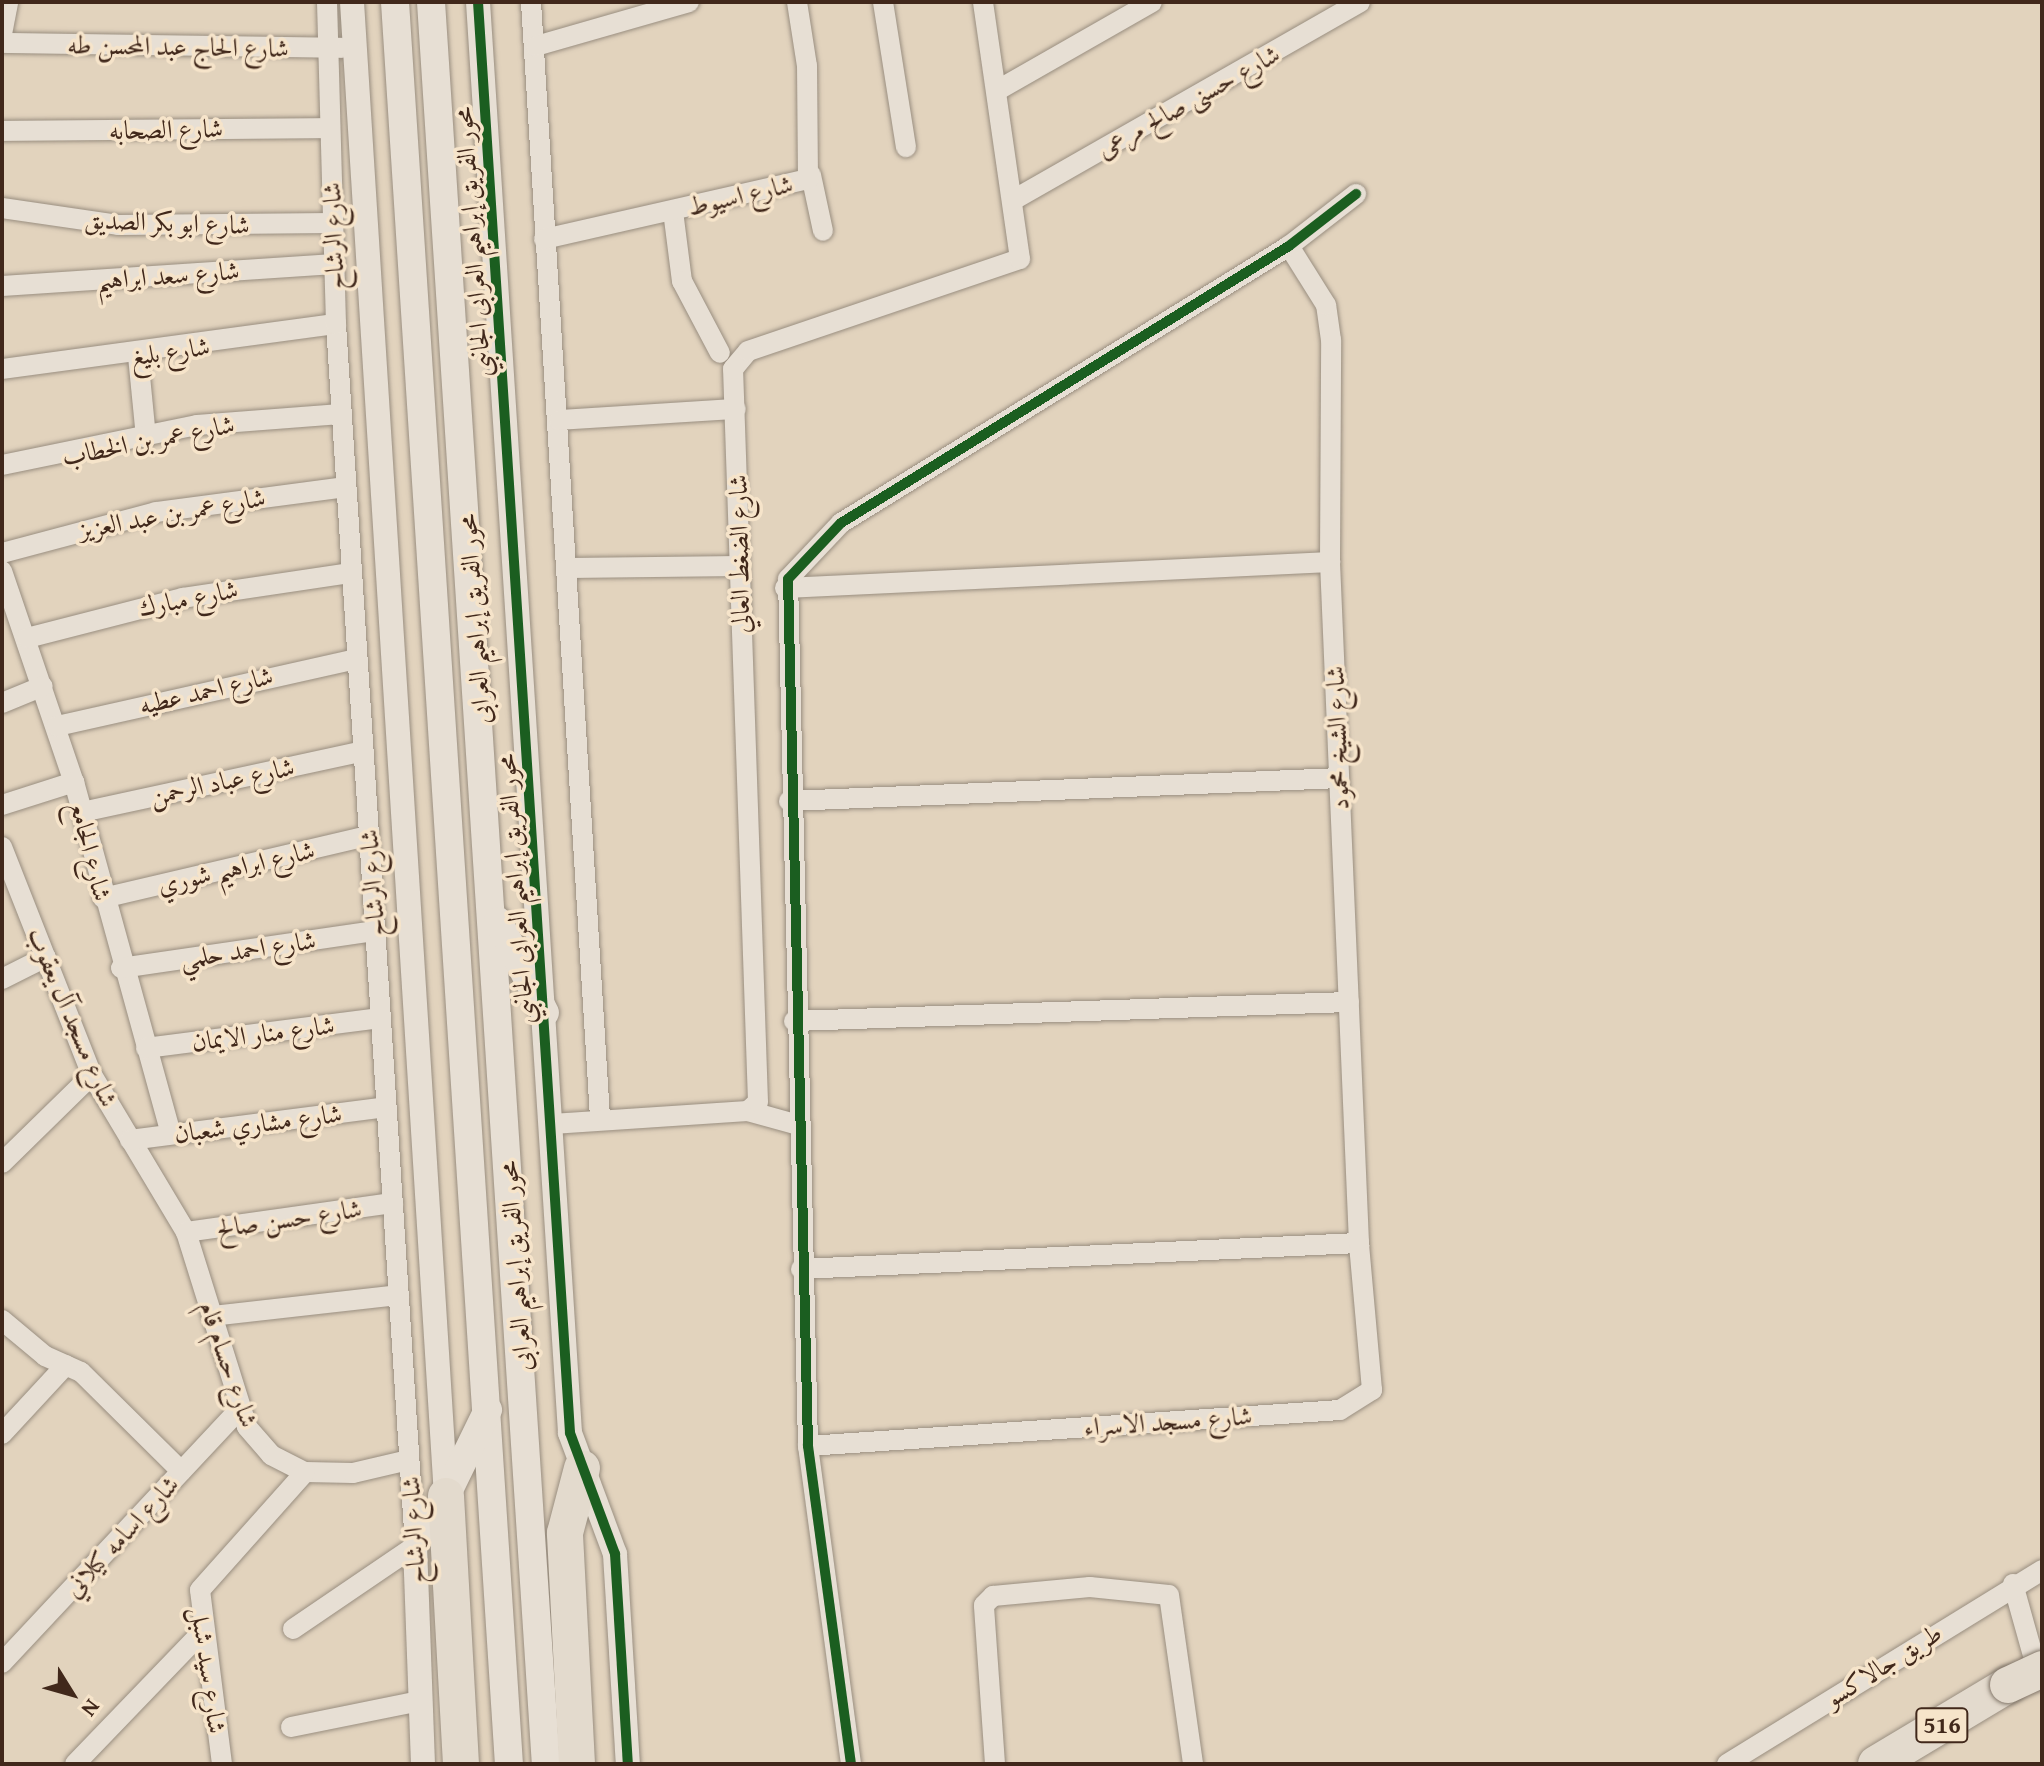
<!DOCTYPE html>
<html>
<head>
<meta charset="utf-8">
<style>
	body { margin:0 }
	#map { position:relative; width:2044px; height:1766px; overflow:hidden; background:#e2d3bd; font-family:"Gentium Book Plus",Amiri,serif }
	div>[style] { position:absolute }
	.roads { filter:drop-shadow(0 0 2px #998e80) drop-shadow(0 0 2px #998e80) }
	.minor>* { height:20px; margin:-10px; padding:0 10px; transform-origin:10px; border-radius:10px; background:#e7dfd4 }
	.tertiary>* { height:24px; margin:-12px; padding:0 12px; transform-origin:12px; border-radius:12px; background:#e7dfd4 }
	.secondary>* { height:28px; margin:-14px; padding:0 14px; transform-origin:14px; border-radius:14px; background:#e7dfd4 }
	.motorway>* { height:36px; margin:-18px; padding:0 18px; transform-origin:18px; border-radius:18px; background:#e3dacd }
	.bridges { filter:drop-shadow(0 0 2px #83776a) drop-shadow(0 0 2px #83776a) }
	.motorway-bridge>* { height:36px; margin:-18px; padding:0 18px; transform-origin:18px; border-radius:18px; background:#e3dacd }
	.cycleway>* { height:10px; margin:-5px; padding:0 5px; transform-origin:5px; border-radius:5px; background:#1b5e20 }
	span { translate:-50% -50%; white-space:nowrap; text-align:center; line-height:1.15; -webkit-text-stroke:7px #f6e4ca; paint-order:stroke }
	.shield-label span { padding:2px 6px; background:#f6e4ca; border:2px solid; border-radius:6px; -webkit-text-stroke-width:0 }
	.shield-label { font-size:24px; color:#41281b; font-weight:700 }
	.street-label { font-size:26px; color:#41281b }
	.frame { position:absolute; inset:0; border:4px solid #41281b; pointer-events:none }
	.north { position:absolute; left:32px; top:1654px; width:80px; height:80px; -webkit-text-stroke:6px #f6e4ca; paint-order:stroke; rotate:127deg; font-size:22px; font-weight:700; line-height:32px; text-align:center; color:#41281b }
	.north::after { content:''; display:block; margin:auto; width:28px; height:36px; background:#41281b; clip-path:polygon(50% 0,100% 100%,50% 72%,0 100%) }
</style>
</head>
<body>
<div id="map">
	<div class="roads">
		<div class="minor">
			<div style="left:531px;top:2px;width:1118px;rotate:86.46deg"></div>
			<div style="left:883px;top:2px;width:147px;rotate:81deg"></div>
			<div style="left:2px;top:34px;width:33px;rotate:-79deg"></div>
			<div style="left:2px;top:43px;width:340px;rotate:0.8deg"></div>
			<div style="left:536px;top:46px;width:159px;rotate:-16deg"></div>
			<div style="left:998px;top:90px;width:177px;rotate:-29.7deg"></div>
			<div style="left:2px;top:131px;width:328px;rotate:-0.5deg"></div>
			<div style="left:811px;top:175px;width:57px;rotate:77.9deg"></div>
			<div style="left:1015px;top:199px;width:397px;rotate:-29.7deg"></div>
			<div style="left:2px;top:208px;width:117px;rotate:8.3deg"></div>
			<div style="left:118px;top:225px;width:215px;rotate:-0.5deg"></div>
			<div style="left:673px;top:211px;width:71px;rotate:82.7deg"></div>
			<div style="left:682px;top:281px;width:81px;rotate:62.2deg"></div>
			<div style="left:544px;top:239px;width:271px;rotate:-12.8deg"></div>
			<div style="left:808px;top:179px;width:113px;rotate:-90.5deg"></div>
			<div style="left:807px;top:66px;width:65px;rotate:-98.9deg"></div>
			<div style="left:2px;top:286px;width:333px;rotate:-3.8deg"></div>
			<div style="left:138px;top:356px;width:82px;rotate:84.4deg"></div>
			<div style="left:2px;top:369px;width:337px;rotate:-7.7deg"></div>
			<div style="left:559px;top:420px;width:177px;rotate:-3.6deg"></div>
			<div style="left:2px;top:465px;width:199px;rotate:-11.6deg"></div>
			<div style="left:197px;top:425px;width:144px;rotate:-4.4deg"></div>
			<div style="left:2px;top:553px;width:159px;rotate:-14.9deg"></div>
			<div style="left:156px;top:512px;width:191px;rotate:-7.5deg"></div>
			<div style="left:569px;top:568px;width:171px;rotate:-0.7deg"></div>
			<div style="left:2px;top:571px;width:223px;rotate:71.2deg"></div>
			<div style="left:74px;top:782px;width:364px;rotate:74.6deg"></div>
			<div style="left:785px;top:588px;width:546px;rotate:-2.73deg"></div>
			<div style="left:27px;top:638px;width:161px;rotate:-14.4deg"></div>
			<div style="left:183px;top:598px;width:170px;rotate:-8.5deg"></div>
			<div style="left:2px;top:703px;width:44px;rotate:-22.5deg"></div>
			<div style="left:57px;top:726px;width:307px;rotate:-12.6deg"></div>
			<div style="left:789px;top:801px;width:550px;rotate:-2.39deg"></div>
			<div style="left:2px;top:805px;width:76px;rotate:-17.7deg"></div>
			<div style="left:82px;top:812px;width:288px;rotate:-12.2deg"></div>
			<div style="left:2px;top:847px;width:245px;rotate:68.5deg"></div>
			<div style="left:92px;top:1075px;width:183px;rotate:59.1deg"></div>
			<div style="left:186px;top:1232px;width:204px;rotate:72.6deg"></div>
			<div style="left:247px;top:1427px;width:37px;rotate:49deg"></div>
			<div style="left:271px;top:1455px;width:38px;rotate:27deg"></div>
			<div style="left:305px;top:1472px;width:48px;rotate:1.2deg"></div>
			<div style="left:353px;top:1473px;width:57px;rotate:-13.1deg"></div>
			<div style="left:103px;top:898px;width:272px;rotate:-13.2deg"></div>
			<div style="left:121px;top:968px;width:257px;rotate:-8.3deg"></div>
			<div style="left:2px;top:979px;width:49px;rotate:-26.6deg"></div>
			<div style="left:794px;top:1021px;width:555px;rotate:-1.96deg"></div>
			<div style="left:146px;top:1048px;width:236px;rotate:-7.3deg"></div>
			<div style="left:748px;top:1111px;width:49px;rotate:15.5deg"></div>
			<div style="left:552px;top:1124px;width:196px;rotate:-3.8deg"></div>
			<div style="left:748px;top:1111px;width:13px;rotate:-42deg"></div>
			<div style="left:758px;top:1102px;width:733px;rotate:-91.95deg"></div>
			<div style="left:733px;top:369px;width:23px;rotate:-50deg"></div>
			<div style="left:748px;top:351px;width:287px;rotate:-18.7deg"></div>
			<div style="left:1020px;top:259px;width:260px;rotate:-98.2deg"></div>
			<div style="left:130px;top:1140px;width:258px;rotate:-7.3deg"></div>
			<div style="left:2px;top:1163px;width:126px;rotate:-44.4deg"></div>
			<div style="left:186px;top:1232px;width:209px;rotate:-8deg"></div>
			<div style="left:801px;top:1269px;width:559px;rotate:-2.67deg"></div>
			<div style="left:212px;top:1316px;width:188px;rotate:-6.4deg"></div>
			<div style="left:2px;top:1320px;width:56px;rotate:39.9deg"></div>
			<div style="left:45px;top:1356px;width:39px;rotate:24deg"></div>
			<div style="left:81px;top:1372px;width:141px;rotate:44.7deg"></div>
			<div style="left:2px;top:1434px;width:94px;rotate:-47.2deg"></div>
			<div style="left:808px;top:1446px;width:533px;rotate:-3.87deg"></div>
			<div style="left:1340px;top:1410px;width:38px;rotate:-32deg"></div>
			<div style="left:1372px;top:1390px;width:148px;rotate:-95.1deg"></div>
			<div style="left:1359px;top:1243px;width:682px;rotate:-92.44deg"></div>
			<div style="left:1330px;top:562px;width:222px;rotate:-89.7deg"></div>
			<div style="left:1331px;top:340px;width:35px;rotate:-98deg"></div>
			<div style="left:1326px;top:305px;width:70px;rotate:-122.1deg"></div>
			<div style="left:2013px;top:1584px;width:97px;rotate:74.4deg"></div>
			<div style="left:293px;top:1629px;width:148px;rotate:-34.2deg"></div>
			<div style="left:415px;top:1546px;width:1225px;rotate:-93.7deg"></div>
			<div style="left:336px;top:324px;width:322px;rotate:-91.6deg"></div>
			<div style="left:2px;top:1663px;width:348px;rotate:-46.9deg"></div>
			<div style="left:291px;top:1727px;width:132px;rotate:-11.4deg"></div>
			<div style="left:75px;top:1764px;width:182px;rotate:-46.1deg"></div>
			<div style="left:222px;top:1764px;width:175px;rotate:-97.2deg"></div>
			<div style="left:200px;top:1590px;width:158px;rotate:-48.3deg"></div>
			<div style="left:851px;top:1764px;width:321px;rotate:-97.7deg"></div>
			<div style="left:808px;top:1446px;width:867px;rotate:-91.32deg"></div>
			<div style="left:788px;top:579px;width:77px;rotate:-46.6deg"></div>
			<div style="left:841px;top:523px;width:527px;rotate:-31.73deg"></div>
			<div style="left:1289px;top:246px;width:85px;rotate:-37.8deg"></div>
			<div style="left:995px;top:1764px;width:159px;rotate:-94deg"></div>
			<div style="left:984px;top:1605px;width:13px;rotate:-45deg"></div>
			<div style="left:993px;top:1596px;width:97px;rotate:-5.3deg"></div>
			<div style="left:1090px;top:1587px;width:79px;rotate:5.8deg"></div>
			<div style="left:1169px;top:1595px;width:171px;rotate:81.9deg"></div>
			<div style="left:1727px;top:1764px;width:370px;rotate:-31.6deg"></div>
		</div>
		<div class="tertiary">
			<div style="left:352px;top:2px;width:1497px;rotate:86.4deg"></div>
			<div style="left:446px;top:1496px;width:59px;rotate:121.8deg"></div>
			<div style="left:415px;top:1546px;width:218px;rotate:87.9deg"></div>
			<div style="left:478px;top:2px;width:1434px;rotate:86.32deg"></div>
			<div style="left:570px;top:1433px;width:129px;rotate:69.6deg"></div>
			<div style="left:615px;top:1554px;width:210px;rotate:86.5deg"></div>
		</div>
		<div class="secondary">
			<div style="left:395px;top:2px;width:1766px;rotate:86.3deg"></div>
			<div style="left:431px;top:2px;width:1766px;rotate:86.27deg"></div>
			<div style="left:498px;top:921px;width:103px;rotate:62.9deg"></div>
			<div style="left:446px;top:1496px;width:96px;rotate:-64deg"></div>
		</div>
		<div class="motorway">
			<div style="left:446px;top:1496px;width:268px;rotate:86.8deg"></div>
			<div style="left:577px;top:1764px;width:231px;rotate:-93deg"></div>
			<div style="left:565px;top:1533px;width:67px;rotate:-75.3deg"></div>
			<div style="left:1876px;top:1764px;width:154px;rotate:-30.9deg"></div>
		</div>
	</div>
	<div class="bridges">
		<div class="motorway-bridge">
			<div style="left:2008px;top:1685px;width:38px;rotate:-25deg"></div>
		</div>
	</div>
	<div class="cycleway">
		<div style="left:478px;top:2px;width:1434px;rotate:86.32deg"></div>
		<div style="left:570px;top:1433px;width:129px;rotate:69.6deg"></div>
		<div style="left:615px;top:1554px;width:210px;rotate:86.5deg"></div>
		<div style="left:851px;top:1764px;width:321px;rotate:-97.7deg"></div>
		<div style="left:808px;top:1446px;width:867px;rotate:-91.32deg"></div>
		<div style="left:788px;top:579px;width:77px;rotate:-46.6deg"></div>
		<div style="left:841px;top:523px;width:527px;rotate:-31.73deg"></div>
		<div style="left:1289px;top:246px;width:85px;rotate:-37.8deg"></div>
	</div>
	<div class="shield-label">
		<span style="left:1942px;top:1725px">516</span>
	</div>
	<div class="street-label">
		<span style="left:178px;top:46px;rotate:1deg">شارع الحاج عبد المحسن طه</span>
		<span style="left:1188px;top:101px;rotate:-29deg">شارع حسنى صالح مرعى</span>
		<span style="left:166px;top:129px;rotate:-1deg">شارع الصحابه</span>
		<span style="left:740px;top:195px;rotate:-13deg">شارع اسيوط</span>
		<span style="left:167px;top:222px;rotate:2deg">شارع ابو بكر الصديق</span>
		<span style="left:333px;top:236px;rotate:-92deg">شارع الرشاح</span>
		<span style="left:472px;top:242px;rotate:-94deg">محور الفريق إبراهيم العرابى الجانبي</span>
		<span style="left:168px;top:275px;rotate:-4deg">شارع سعد ابراهيم</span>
		<span style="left:170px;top:351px;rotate:-8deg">شارع بليغ</span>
		<span style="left:148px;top:440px;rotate:-11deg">شارع عمر بن الخطاب</span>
		<span style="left:172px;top:513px;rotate:-10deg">شارع عمر بن عبد العزيز</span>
		<span style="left:739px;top:554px;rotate:-91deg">شارع الضغط العالي</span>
		<span style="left:188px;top:598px;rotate:-11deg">شارع مبارك</span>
		<span style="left:474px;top:619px;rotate:-94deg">محور الفريق إبراهيم العرابى</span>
		<span style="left:206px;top:690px;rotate:-13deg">شارع احمد عطيه</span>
		<span style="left:1337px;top:738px;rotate:-92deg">شارع الشيخ محمود</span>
		<span style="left:222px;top:781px;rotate:-12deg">شارع عباد الرحمن</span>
		<span style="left:91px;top:851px;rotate:76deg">شارع الجامع</span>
		<span style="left:236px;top:867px;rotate:-13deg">شارع ابراهيم شوري</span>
		<span style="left:372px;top:883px;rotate:-94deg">شارع الرشاح</span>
		<span style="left:515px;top:889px;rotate:-94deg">محور الفريق إبراهيم العرابى الجانبي</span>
		<span style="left:248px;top:949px;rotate:-8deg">شارع احمد حلمي</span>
		<span style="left:73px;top:1017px;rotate:67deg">شارع مسجد آل يعقوب</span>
		<span style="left:263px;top:1033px;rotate:-7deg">شارع منار الايمان</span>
		<span style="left:258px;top:1123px;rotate:-7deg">شارع مشاري شعبان</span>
		<span style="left:289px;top:1218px;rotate:-8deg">شارع حسن صالح</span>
		<span style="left:515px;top:1266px;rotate:-94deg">محور الفريق إبراهيم العرابى</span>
		<span style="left:229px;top:1364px;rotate:71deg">شارع حسام قام</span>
		<span style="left:1168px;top:1421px;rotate:-4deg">شارع مسجد الاسراء</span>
		<span style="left:413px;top:1530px;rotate:-93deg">شارع الرشاح</span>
		<span style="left:121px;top:1536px;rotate:-47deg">شارع اسامه كيلاني</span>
		<span style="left:1883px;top:1665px;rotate:-32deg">طريق جالاكسو</span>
		<span style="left:209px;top:1670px;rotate:82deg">شارع سيد شبل</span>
	</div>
	<div class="frame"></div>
	<div class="north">N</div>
</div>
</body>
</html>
